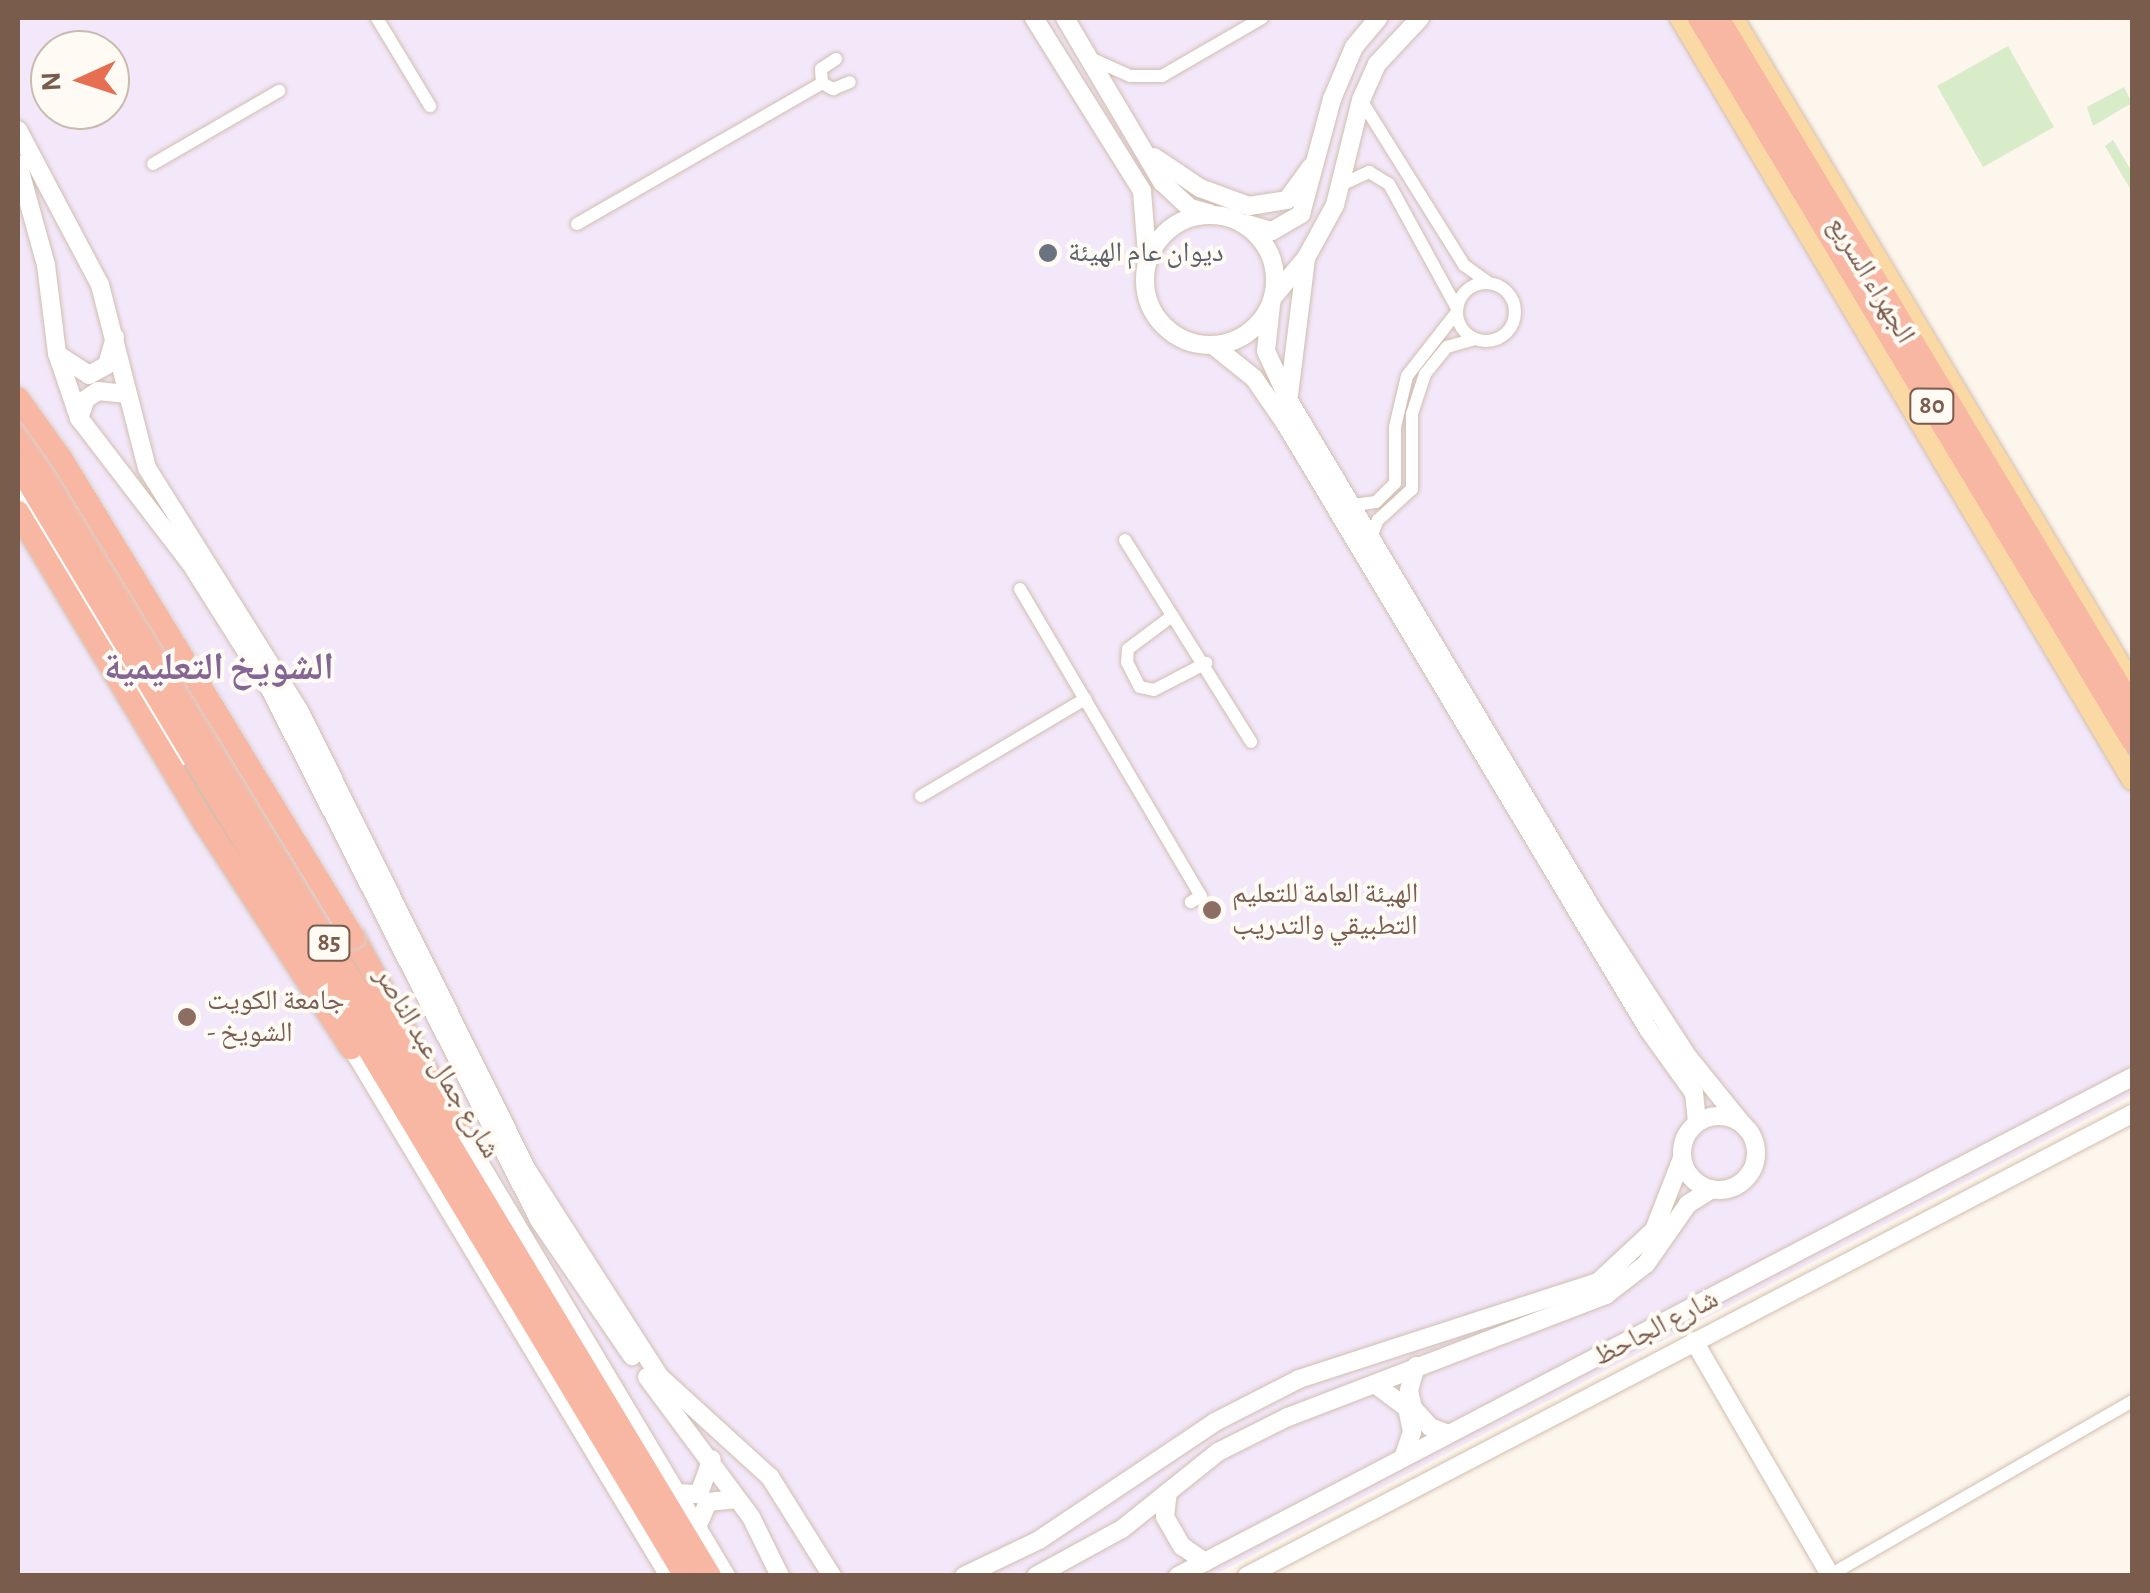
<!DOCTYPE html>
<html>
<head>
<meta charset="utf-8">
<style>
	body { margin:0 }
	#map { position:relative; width:2150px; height:1593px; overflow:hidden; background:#fdf6ec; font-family:"Alegreya Sans","Noto Naskh Arabic",sans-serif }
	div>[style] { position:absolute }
	.education>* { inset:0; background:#f3e8fa }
	.green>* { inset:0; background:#d8ecc9 }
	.roads { filter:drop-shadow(0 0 2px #d1beb0) drop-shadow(0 0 2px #d1beb0) }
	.street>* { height:12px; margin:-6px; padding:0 6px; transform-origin:6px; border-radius:6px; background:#fff }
	.street>.ring { margin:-6px; padding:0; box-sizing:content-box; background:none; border:12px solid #fff; border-radius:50% }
	.secondary>* { height:18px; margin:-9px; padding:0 9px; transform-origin:9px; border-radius:9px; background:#fff }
	.secondary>.ring { margin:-9px; padding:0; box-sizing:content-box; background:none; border:18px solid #fff; border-radius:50% }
	.primary>* { height:20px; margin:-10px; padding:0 10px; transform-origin:10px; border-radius:10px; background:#fbd9a5 }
	.highway>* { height:22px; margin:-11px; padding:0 11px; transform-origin:11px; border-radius:11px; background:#f7b7a3 }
	.bridges { filter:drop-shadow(0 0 2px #dad1cd) drop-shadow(0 0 2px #dad1cd) }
	.highway-bridge>* { height:22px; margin:-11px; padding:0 11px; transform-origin:11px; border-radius:11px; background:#f7b7a3 }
	.dots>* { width:28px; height:28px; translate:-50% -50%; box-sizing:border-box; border:5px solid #fffaf3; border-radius:50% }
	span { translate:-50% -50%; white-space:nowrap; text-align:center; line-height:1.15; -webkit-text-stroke:8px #fffaf3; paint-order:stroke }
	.shield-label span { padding:2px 8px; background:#fffaf3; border:2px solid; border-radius:8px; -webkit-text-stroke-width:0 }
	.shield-label { font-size:25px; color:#7a5c4d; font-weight:700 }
	.worship-label { font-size:28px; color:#5b616d }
	.left { translate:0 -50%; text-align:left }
	.street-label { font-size:28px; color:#7a5c4d }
	.education-label { font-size:28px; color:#785e54 }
	.district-label { font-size:38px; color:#846695; font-weight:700 }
	.frame { position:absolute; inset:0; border:20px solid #7a5c4d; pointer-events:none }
	.north { position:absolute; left:30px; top:30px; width:100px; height:100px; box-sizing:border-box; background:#fffaf3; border:2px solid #cabbb1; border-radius:50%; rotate:267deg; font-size:28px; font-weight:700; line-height:40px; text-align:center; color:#7a5c4d }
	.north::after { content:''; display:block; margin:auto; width:35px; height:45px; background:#e76f51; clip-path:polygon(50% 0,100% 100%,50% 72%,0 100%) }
</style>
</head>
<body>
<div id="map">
	<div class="education">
		<div style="clip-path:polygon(evenodd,18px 18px,1709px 18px,2132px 725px,2132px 1095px,1214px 1575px,18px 1575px,18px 18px,50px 50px,110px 50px,110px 110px,50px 110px,50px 50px)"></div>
	</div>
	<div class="green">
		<div style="clip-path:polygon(2008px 46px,2054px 127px,1983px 167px,1937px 86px)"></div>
		<div style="clip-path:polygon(2124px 87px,2132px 103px,2093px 126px,2087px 107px)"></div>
		<div style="clip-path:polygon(2113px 140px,2132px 172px,2132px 192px,2105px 146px)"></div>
	</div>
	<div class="roads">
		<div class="street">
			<div style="left:377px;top:18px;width:103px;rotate:58.9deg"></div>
			<div style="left:1090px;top:58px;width:44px;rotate:24.2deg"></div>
			<div style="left:1130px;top:76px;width:32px"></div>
			<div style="left:1162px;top:76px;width:116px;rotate:-30.1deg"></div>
			<div style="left:836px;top:59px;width:18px;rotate:146deg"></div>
			<div style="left:821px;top:69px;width:14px;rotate:86deg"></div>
			<div style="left:822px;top:83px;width:13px;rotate:29deg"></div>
			<div style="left:833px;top:89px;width:18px;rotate:-22deg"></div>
			<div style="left:1361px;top:100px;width:195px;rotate:58deg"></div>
			<div style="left:1464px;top:265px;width:31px;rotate:36deg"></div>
			<div style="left:153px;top:164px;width:146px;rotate:-30.1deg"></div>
			<div style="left:1343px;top:184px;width:29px;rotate:-25deg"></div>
			<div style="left:1369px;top:172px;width:23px;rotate:31deg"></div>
			<div style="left:1389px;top:184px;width:141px;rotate:61.3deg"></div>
			<div style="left:577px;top:224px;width:283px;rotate:-29.9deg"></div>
			<div class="ring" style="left:1457px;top:283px;width:46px;height:46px"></div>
			<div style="left:1354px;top:505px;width:22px;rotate:-8deg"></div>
			<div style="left:1376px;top:502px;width:27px;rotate:-45deg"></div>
			<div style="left:1395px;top:483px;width:56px;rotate:-90deg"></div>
			<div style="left:1395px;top:427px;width:52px;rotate:-76.8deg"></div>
			<div style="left:1407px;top:376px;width:81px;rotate:-52deg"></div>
			<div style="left:1371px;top:537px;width:18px;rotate:-68deg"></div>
			<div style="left:1378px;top:520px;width:46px;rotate:-42.4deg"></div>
			<div style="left:1412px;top:489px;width:75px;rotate:-90deg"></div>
			<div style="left:1412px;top:414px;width:42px;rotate:-72deg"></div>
			<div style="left:1425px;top:374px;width:35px;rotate:-51deg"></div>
			<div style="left:1447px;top:347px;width:29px;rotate:-16deg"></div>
			<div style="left:1125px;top:540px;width:238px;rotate:58deg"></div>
			<div style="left:1020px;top:589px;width:356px;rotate:59.5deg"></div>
			<div style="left:1201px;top:896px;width:12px;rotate:149deg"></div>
			<div style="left:1172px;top:616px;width:55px;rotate:143.1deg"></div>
			<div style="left:1128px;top:649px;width:13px;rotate:94deg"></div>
			<div style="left:1127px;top:662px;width:28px;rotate:63deg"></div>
			<div style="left:1140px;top:687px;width:14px;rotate:12deg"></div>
			<div style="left:1154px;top:690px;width:59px;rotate:-27.4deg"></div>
			<div style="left:921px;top:796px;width:191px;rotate:-30.6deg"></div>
			<div style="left:1830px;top:1575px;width:349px;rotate:-29.9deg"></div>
		</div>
		<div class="secondary">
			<div style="left:1034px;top:18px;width:204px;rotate:58deg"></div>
			<div style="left:1142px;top:191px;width:64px;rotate:85.5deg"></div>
			<div style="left:1065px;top:18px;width:191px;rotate:59.4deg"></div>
			<div style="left:1162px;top:182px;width:38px;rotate:43deg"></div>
			<div style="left:1190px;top:208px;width:20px;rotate:15deg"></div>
			<div style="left:18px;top:130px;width:175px;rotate:62.1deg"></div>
			<div style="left:100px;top:285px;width:189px;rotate:75.6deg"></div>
			<div style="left:147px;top:468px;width:286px;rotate:57.9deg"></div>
			<div style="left:299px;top:710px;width:513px;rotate:63.63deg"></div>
			<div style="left:527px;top:1170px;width:246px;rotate:57.3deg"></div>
			<div style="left:660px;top:1377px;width:149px;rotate:42.3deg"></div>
			<div style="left:770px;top:1477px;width:117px;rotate:57.9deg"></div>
			<div style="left:1154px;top:157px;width:55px;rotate:34deg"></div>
			<div style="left:1200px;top:188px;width:52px;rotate:20.2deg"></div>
			<div style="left:1249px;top:206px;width:38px;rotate:-9deg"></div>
			<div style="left:1287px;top:200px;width:41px;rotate:-54deg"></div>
			<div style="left:18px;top:164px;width:105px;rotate:74.5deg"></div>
			<div style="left:46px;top:265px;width:89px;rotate:82.9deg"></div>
			<div style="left:57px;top:353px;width:69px;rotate:71.3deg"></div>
			<div style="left:79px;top:418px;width:184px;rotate:52.5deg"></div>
			<div style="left:191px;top:564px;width:148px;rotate:57.7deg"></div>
			<div style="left:270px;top:689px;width:595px;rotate:63.13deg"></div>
			<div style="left:539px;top:1220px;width:165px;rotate:55.6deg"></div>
			<div class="ring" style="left:1145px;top:215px;width:112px;height:112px"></div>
			<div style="left:1247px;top:224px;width:26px;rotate:16deg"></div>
			<div style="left:1272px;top:231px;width:34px;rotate:-30deg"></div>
			<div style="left:1301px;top:214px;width:119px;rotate:-74.9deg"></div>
			<div style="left:1332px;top:99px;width:56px;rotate:-67.1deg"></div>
			<div style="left:1354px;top:47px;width:38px;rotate:-50deg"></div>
			<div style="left:1274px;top:296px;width:50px;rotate:-49.9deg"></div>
			<div style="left:1306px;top:258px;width:60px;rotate:-61.3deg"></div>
			<div style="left:1335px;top:205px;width:108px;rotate:-76.1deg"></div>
			<div style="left:1361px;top:100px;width:39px;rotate:-66deg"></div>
			<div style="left:1377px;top:64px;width:63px;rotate:-46.9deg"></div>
			<div style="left:1271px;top:305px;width:46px;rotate:96.2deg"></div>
			<div style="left:1266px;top:351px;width:55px;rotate:65.3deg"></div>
			<div style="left:1289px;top:401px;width:597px;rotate:59.18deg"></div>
			<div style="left:1595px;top:914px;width:171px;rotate:57deg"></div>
			<div style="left:1688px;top:1057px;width:87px;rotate:51deg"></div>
			<div style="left:1214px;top:346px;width:51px;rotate:38.7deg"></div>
			<div style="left:1254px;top:378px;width:55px;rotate:55.4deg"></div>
			<div style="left:1285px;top:423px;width:706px;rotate:59.08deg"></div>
			<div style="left:1648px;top:1029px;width:79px;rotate:54.3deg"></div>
			<div style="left:1694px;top:1093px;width:30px;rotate:84deg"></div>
			<div style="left:57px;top:354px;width:38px;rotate:33deg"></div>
			<div style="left:89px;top:375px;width:21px;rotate:-29deg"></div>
			<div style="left:107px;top:365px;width:29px;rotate:-74deg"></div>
			<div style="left:1289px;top:395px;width:138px;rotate:-82.9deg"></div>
			<div style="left:79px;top:418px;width:20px;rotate:-70deg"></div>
			<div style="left:86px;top:399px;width:14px;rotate:-34deg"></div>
			<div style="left:98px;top:391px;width:29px;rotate:6deg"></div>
			<div style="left:18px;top:488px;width:314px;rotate:59.2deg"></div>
			<div style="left:346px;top:1038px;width:628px;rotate:59.02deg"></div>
			<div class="ring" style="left:1682px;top:1116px;width:56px;height:56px"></div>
			<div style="left:452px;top:1117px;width:535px;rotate:59.16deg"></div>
			<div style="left:1694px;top:1341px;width:272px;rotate:59.8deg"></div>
			<div style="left:1416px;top:1366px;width:26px;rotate:106deg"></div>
			<div style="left:1409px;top:1391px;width:17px;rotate:77deg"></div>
			<div style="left:1413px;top:1408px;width:25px;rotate:48deg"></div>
			<div style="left:1430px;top:1427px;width:17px;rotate:21deg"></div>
			<div style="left:647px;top:1377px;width:174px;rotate:53.4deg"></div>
			<div style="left:751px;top:1517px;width:66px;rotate:63.8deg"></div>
			<div style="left:1375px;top:1384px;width:40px;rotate:37deg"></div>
			<div style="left:1407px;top:1408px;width:25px;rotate:78deg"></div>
			<div style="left:1412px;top:1432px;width:24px;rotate:109deg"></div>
			<div style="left:1168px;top:1492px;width:25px;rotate:97deg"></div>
			<div style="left:1165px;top:1517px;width:34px;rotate:60deg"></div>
			<div style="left:1182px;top:1546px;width:28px;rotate:35deg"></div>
			<div style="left:677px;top:1493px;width:22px;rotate:3deg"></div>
			<div style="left:699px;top:1494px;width:37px;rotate:-70deg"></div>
			<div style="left:697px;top:1527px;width:27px;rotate:-66deg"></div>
			<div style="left:708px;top:1502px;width:29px;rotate:-6deg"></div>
			<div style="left:964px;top:1576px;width:83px;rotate:-25.6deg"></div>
			<div style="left:1039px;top:1540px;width:212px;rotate:-33.8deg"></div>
			<div style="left:1215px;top:1422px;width:94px;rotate:-27.1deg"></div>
			<div style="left:1299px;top:1379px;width:314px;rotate:-18deg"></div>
			<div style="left:1598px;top:1282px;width:76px;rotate:-42.9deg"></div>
			<div style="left:1654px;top:1230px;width:77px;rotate:-68.7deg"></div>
			<div style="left:1036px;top:1576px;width:98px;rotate:-28.7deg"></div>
			<div style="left:1122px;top:1529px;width:123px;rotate:-38.7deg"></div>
			<div style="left:1218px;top:1452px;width:78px;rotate:-26.6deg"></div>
			<div style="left:1288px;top:1417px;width:341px;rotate:-21deg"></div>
			<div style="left:1606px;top:1295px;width:51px;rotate:-37.8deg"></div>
			<div style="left:1646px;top:1264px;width:73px;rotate:-55deg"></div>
			<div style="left:1688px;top:1204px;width:28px;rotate:-32deg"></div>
			<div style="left:1178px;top:1576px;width:1077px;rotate:-27.61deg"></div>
			<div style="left:1247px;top:1576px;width:998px;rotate:-27.57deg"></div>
		</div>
		<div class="primary">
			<div style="left:1680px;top:18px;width:886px;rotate:59.32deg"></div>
			<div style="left:1733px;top:18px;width:776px;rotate:59.07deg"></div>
		</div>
		<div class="highway">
			<div style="left:1699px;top:18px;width:842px;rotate:59.05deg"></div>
			<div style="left:1718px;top:18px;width:804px;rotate:59deg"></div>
			<div style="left:18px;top:427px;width:1341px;rotate:58.94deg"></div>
			<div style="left:18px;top:465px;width:1296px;rotate:59.02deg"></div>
			<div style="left:18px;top:512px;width:366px;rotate:59deg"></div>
			<div style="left:207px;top:826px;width:265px;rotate:57deg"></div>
			<div style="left:354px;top:938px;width:214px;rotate:61.3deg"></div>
		</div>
	</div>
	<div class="bridges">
		<div class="highway-bridge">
			<div style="left:18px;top:398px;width:74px;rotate:54.4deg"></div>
			<div style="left:61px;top:458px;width:562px;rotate:58.6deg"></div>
		</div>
	</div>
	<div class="dots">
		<div style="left:1048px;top:253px;background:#6b7280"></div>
		<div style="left:1212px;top:910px;background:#8d6e63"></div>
		<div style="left:187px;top:1017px;background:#8d6e63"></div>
	</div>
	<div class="shield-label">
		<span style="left:1932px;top:406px">80</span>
		<span style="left:329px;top:943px">85</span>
	</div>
	<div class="worship-label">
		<span class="left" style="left:1068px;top:253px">ديوان عام الهيئة</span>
	</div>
	<div class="street-label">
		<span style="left:1871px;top:280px;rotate:59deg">الجهراء السريع</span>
		<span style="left:437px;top:1063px;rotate:59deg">شارع جمال عبد الناصر</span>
		<span style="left:1656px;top:1328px;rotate:-27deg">شارع الجاحظ</span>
	</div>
	<div class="education-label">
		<span class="left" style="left:1232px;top:910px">الهيئة العامة للتعليم<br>التطبيقي والتدريب</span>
		<span class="left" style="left:207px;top:1017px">جامعة الكويت<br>- الشويخ</span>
	</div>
	<div class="district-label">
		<span style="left:219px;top:669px">الشويخ التعليمية</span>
	</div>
	<div class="frame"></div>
	<div class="north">N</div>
</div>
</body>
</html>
